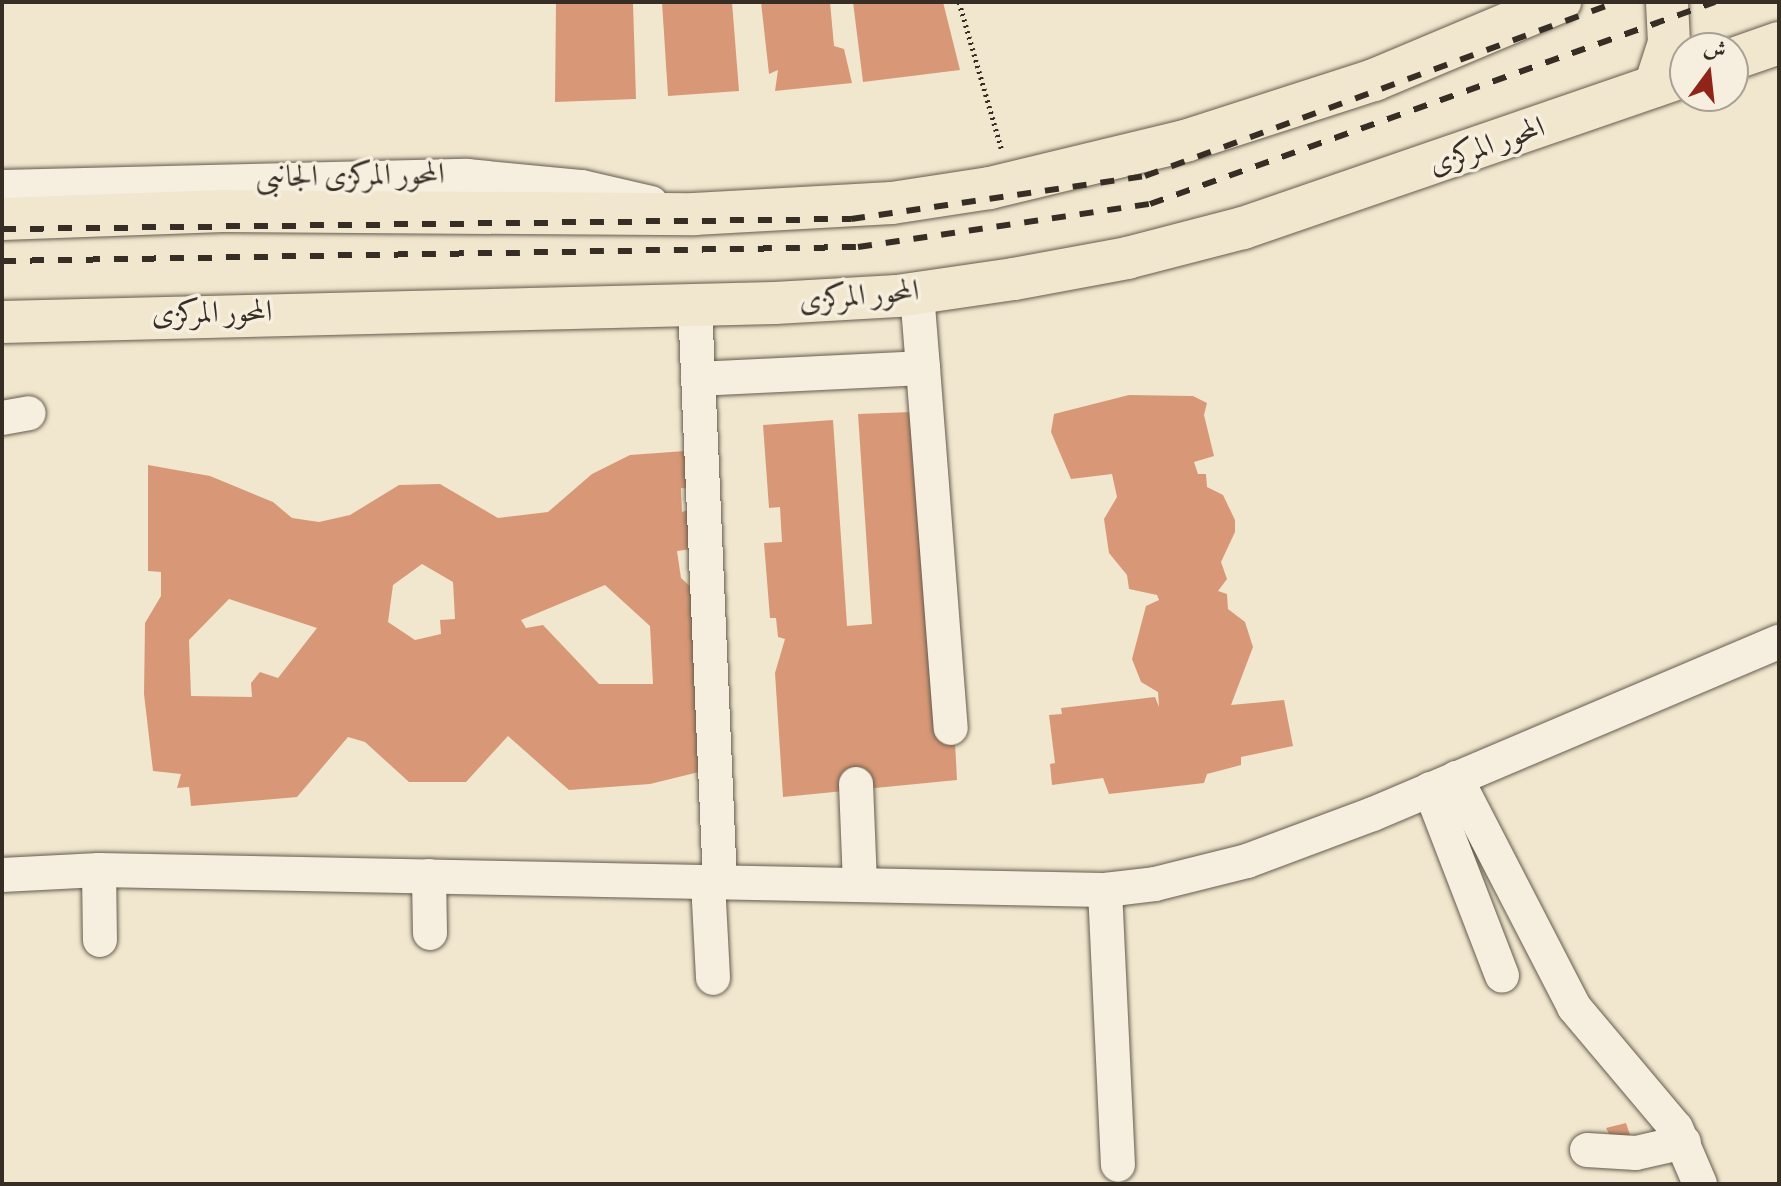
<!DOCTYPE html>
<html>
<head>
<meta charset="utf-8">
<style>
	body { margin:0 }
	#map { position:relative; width:1781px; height:1186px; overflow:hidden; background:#f1e7ce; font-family:Vollkorn,Amiri,serif }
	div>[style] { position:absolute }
	.building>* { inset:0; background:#d89877 }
	.path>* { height:5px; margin-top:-2.5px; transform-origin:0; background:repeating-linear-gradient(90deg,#362d24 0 2px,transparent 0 6px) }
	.roads { filter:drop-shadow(0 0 2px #655c4e) drop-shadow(0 0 2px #655c4e) }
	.minor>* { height:34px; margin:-17px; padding:0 17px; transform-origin:17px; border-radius:17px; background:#f6efdf }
	.major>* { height:42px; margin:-21px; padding:0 21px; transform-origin:21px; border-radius:21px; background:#f1e7ce }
	.rail>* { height:6px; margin-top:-3px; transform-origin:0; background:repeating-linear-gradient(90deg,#362d24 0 14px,transparent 0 28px) }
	span { translate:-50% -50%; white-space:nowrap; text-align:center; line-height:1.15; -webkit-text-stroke:7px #f6efdf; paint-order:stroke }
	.street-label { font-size:30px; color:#362d24 }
	.frame { position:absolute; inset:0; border:4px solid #362d24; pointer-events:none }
	.north { position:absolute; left:1669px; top:32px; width:80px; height:80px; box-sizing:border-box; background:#f6efdf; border:2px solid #a9a194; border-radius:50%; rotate:15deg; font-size:22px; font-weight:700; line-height:32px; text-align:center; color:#362d24 }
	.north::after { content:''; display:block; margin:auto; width:28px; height:36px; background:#8f2418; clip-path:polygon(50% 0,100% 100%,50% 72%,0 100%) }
</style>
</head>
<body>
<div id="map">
	<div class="building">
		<div style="clip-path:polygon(556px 2px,633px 2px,636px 99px,555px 102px)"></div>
		<div style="clip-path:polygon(662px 2px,732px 2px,739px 91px,668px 96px)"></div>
		<div style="clip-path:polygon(761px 2px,830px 2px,834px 46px,844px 49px,852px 83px,775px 91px,778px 70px,769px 74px)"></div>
		<div style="clip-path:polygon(853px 2px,943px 2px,960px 70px,863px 82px)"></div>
		<div style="clip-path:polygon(1129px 395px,1193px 396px,1207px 403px,1204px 415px,1214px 456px,1194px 462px,1198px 474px,1206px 474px,1207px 487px,1223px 495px,1235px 520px,1235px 532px,1221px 562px,1227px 579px,1218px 591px,1227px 594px,1228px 609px,1245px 622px,1253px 647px,1231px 705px,1284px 700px,1293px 746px,1241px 757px,1241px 765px,1207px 774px,1204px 783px,1109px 794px,1103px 778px,1052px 785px,1050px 764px,1055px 763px,1049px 715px,1062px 714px,1061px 708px,1155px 697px,1159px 707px,1158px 692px,1141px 682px,1132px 659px,1146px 606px,1159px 600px,1157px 595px,1129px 589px,1127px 575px,1109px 553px,1104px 519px,1117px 497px,1112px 474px,1071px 479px,1051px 432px,1054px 414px)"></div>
		<div style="clip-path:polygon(938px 411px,957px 780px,783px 797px,775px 673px,785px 639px,778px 637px,776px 618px,770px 618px,764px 543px,782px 542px,780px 507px,769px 508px,763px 425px,833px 420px,847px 626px,872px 624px,858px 414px)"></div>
		<div style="clip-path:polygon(evenodd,685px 451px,691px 489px,681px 488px,682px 512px,691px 509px,692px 549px,677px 551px,681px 578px,702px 597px,703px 771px,650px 784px,569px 790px,508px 736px,466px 782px,409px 782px,365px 742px,348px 737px,297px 797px,191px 806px,189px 787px,177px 788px,181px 774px,153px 771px,144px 694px,145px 623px,161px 596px,161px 572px,148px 571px,148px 465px,210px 476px,273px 502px,292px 518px,319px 522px,350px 515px,399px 485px,440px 484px,498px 518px,548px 512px,592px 474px,630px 455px,685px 451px,422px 564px,453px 582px,455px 619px,440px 620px,441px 634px,415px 640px,388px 622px,393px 585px,422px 564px,685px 451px,605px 585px,650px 626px,653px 684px,599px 684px,543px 625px,526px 628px,521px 620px,605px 585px,685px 451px,229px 599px,317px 628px,278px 678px,260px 672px,251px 683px,252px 697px,191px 696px,189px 640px,229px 599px)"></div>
		<div style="clip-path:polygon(1626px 1123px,1635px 1150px,1618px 1150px,1606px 1128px)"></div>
	</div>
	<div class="path">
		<div style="left:959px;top:2px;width:155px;rotate:73.9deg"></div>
	</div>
	<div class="roads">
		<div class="minor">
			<div style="left:2px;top:187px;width:465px;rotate:-1.4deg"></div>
			<div style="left:467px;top:176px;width:116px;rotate:5.5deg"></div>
			<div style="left:582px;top:187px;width:71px;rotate:13.1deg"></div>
			<div style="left:695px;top:305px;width:578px;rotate:87.52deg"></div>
			<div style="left:923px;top:368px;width:361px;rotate:85.6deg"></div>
			<div style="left:698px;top:379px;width:225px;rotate:-2.8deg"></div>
			<div style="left:923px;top:368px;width:75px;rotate:-94.6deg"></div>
			<div style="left:2px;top:418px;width:27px;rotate:-10deg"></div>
			<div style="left:1456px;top:778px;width:258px;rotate:62.7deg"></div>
			<div style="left:1574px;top:1007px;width:158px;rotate:49.9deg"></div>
			<div style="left:1676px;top:1128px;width:61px;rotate:66.8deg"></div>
			<div style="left:856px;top:784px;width:101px;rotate:87.7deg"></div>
			<div style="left:1430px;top:789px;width:200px;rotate:68.9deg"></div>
			<div style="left:99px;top:870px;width:70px;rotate:89.2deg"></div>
			<div style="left:2px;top:875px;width:97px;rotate:-3deg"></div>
			<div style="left:99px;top:870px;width:1006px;rotate:1.14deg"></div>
			<div style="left:1105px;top:890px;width:50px;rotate:-6.8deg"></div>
			<div style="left:1155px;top:884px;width:95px;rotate:-14deg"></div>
			<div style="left:1247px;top:861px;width:134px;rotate:-20.5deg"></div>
			<div style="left:1373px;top:814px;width:441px;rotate:-23deg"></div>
			<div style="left:429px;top:876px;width:57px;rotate:89deg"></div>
			<div style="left:708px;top:882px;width:96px;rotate:87deg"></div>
			<div style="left:1105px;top:890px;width:275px;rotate:87.3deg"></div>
			<div style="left:1587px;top:1150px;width:49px;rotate:3.5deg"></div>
			<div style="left:1636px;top:1153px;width:49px;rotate:-12.9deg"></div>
		</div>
		<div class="major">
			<div style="left:1733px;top:59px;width:49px;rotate:-19.2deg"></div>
			<div style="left:1655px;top:86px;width:45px;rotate:-72deg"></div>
			<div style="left:1669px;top:43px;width:41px;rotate:-92.8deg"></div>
			<div style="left:2px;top:219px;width:221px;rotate:-2.1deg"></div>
			<div style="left:223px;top:211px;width:471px;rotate:0.4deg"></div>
			<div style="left:694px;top:214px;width:198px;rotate:-3.2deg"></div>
			<div style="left:892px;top:203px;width:99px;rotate:-8.7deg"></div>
			<div style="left:990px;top:188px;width:201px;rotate:-13.6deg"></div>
			<div style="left:1185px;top:141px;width:199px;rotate:-17.9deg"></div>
			<div style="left:1374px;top:80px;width:202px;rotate:-22.8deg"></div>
			<div style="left:2px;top:322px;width:773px;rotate:-1.41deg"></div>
			<div style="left:775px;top:303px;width:122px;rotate:-3.3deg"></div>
			<div style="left:897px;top:296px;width:118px;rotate:-8.3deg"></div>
			<div style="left:1014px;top:279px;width:115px;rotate:-10.5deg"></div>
			<div style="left:1127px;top:258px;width:120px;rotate:-14.5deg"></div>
			<div style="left:1243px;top:228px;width:467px;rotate:-19deg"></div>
		</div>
	</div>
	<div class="rail">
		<div style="left:2px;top:229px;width:849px;rotate:-0.67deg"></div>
		<div style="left:851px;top:219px;width:297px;rotate:-8.3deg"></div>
		<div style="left:1145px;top:176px;width:503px;rotate:-20.24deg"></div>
		<div style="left:2px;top:261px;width:856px;rotate:-0.94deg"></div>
		<div style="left:858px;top:247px;width:295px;rotate:-8.4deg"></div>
		<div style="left:1150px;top:204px;width:600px;rotate:-19.67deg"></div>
	</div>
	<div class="street-label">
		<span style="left:1487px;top:147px;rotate:-19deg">المحور المركزى</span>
		<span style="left:350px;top:177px;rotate:-1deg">المحور المركزى الجانبى</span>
		<span style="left:859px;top:297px;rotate:-5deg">المحور المركزى</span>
		<span style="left:212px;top:314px;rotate:-1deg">المحور المركزى</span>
	</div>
	<div class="frame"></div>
	<div class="north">ش</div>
</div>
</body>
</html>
